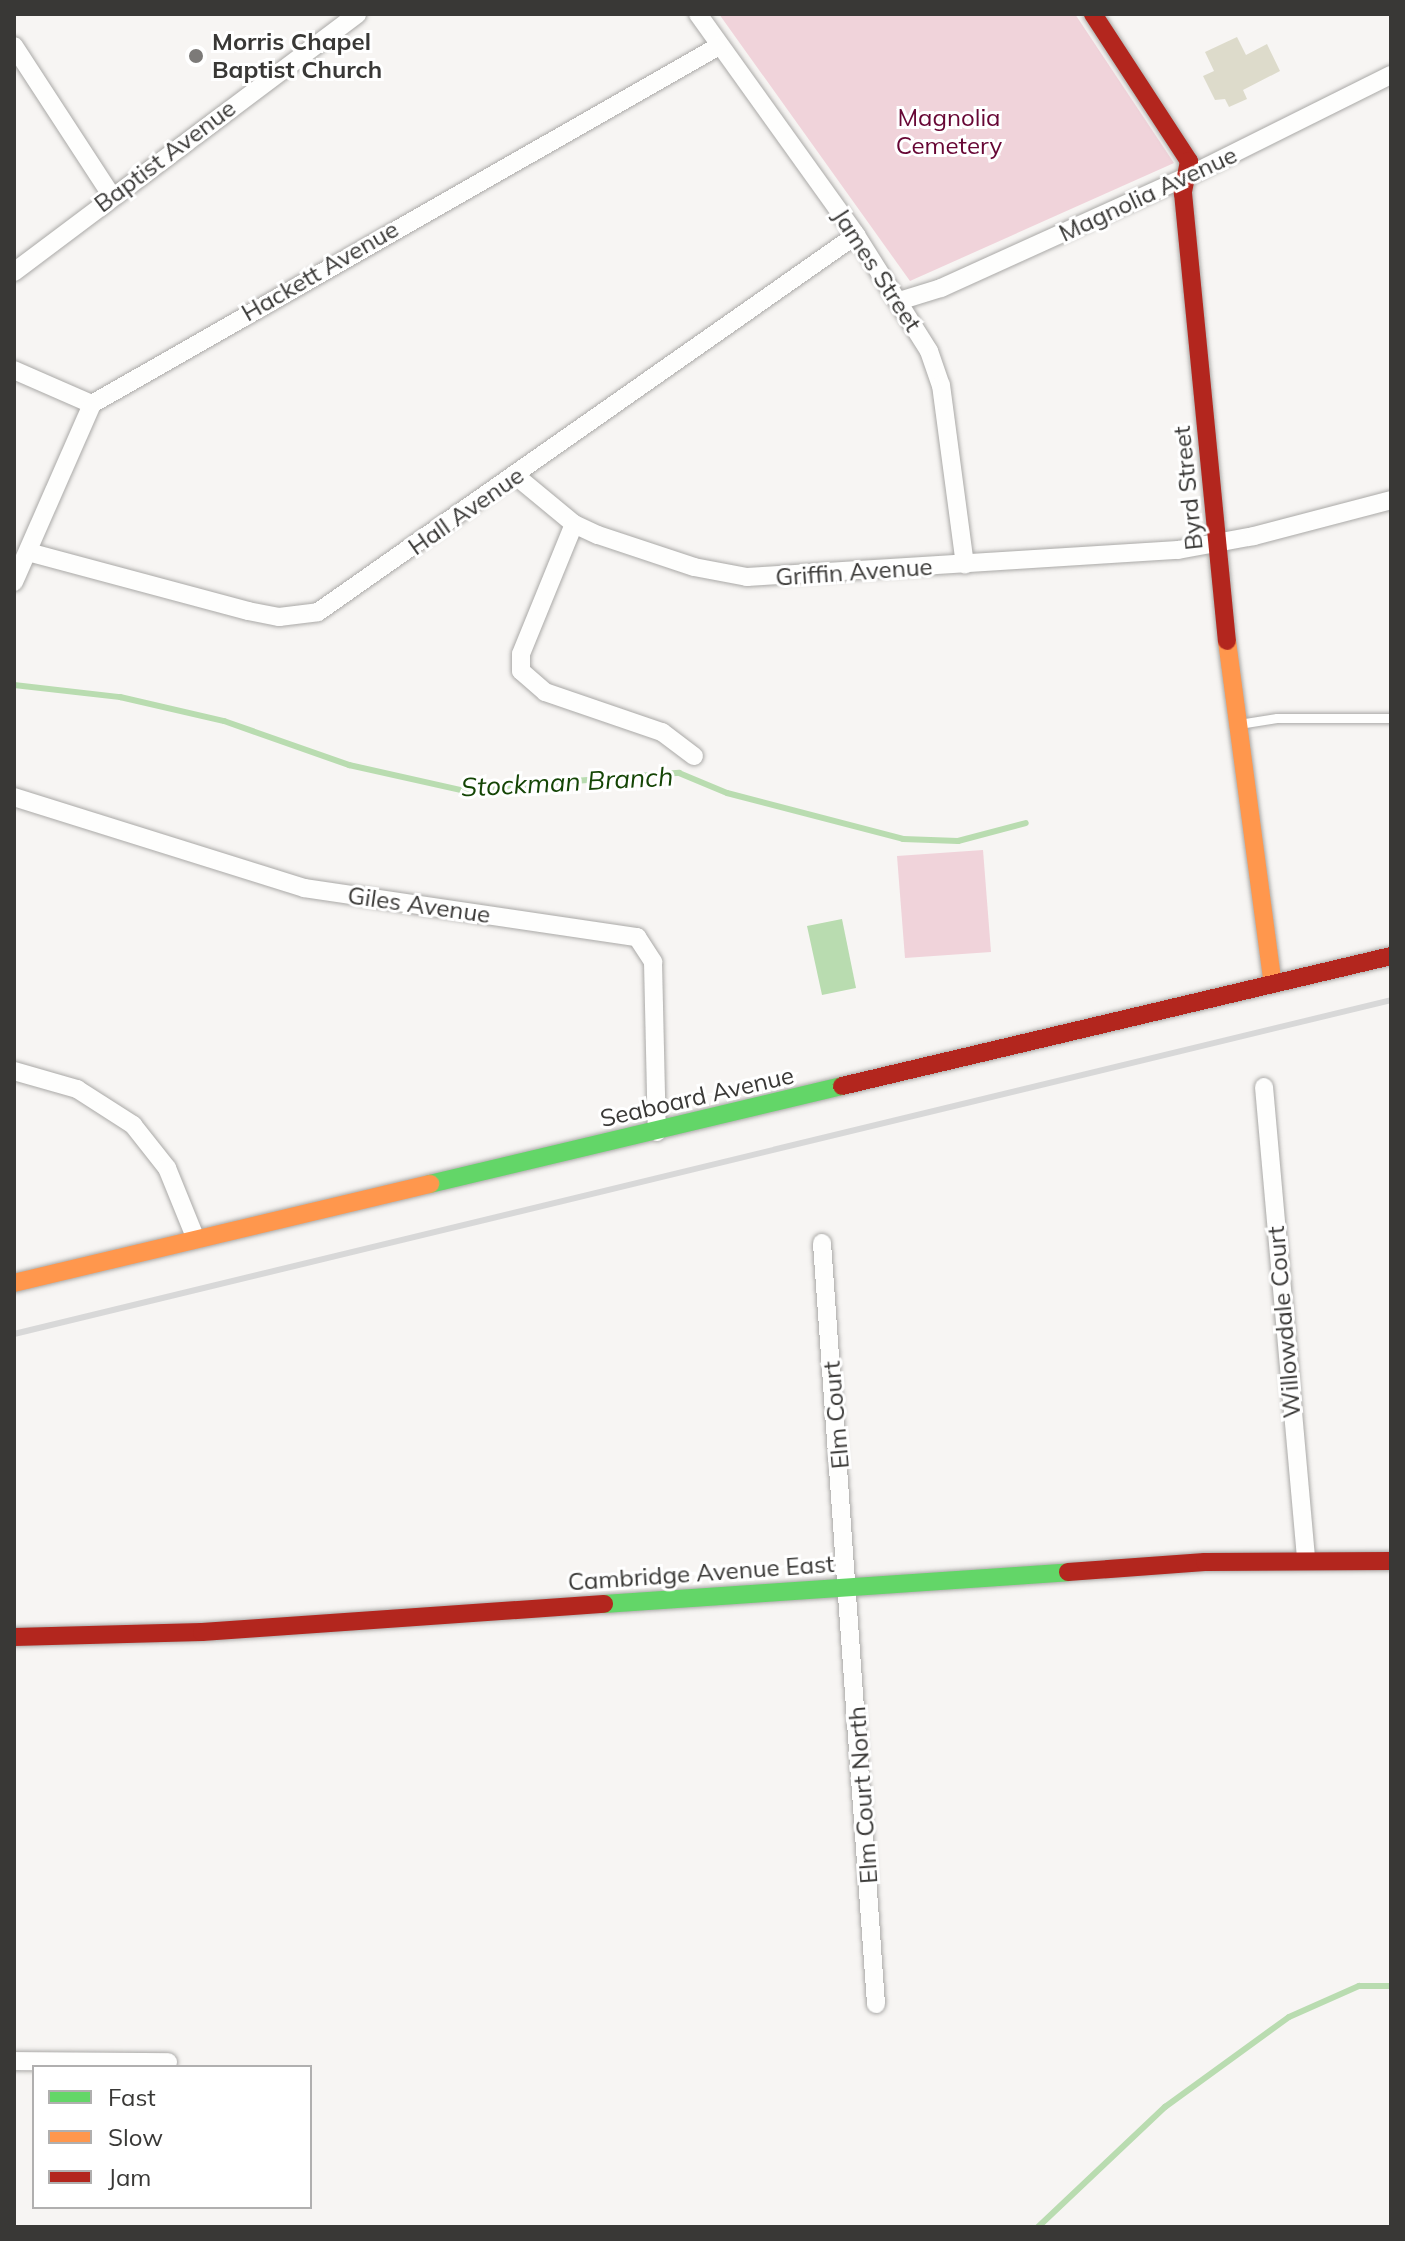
<!DOCTYPE html>
<html>
<head>
<meta charset="utf-8">
<style>
	body { margin:0 }
	#map { position:relative; width:1405px; height:2241px; overflow:hidden; background:#f7f5f3; font-family:Mulish,sans-serif }
	div>[style] { position:absolute }
	.green>* { inset:0; background:#f0d3da }
	.water>* { inset:0; background:#b9dcb0 }
	.stream>* { height:6px; margin:-3px; padding:0 3px; transform-origin:3px; border-radius:3px; background:#b9dcb0 }
	.building>* { inset:0; background:#dddbcb }
	.roads { filter:drop-shadow(0 0 2px #aaa9a7) drop-shadow(0 0 2px #aaa9a7) }
	.lane>* { height:9px; margin:-4.5px; padding:0 4.5px; transform-origin:4.5px; border-radius:4.5px; background:#fefefd }
	.street>* { height:18px; margin:-9px; padding:0 9px; transform-origin:9px; border-radius:9px; background:#fefefd }
	.fast>* { height:18px; margin:-9px; padding:0 9px; transform-origin:9px; border-radius:9px; background:#63d668 }
	.slow>* { height:18px; margin:-9px; padding:0 9px; transform-origin:9px; border-radius:9px; background:#ff974d }
	.jam>* { height:18px; margin:-9px; padding:0 9px; transform-origin:9px; border-radius:9px; background:#b3261e }
	.rail>* { height:6px; margin:-3px; padding:0 3px; transform-origin:3px; border-radius:3px; background:#d8d8d8 }
	.dots>* { width:22px; height:22px; translate:-50% -50%; box-sizing:border-box; border:4px solid #fff; border-radius:50% }
	span { translate:-50% -50%; white-space:nowrap; text-align:center; line-height:1.15; -webkit-text-stroke:6px #fff; paint-order:stroke }
	.poi-label { font-size:24px; color:#393836; font-weight:700 }
	.left { translate:0 -50%; text-align:left }
	.park-label { font-size:24px; color:#670634 }
	.street-label { font-size:24px; color:#393836 }
	.water-label { font-size:26px; color:#144505; font-style:italic }
	.frame { position:absolute; inset:0; border:16px solid #393836; pointer-events:none }
	.legend { position:absolute; left:32px; top:2065px; width:280px; height:144px; box-sizing:border-box; background:#fff; border:2px solid #b0afaf; margin:0; padding:10px 14px; list-style:none; font-size:24px; color:#393836 }
	.legend li { display:flex; align-items:center; gap:16px; height:40px }
	.legend b { width:40px; border:2px solid #b0afaf }
</style>
</head>
<body>
<div id="map">
	<div class="green">
		<div style="clip-path:polygon(719px 14px,1075px 14px,1174px 163px,910px 281px)"></div>
		<div style="clip-path:polygon(983px 850px,991px 952px,905px 958px,897px 856px)"></div>
	</div>
	<div class="water">
		<div style="clip-path:polygon(842px 919px,856px 988px,822px 995px,807px 926px)"></div>
	</div>
	<div class="stream">
		<div style="left:14px;top:685px;width:107px;rotate:6.5deg"></div>
		<div style="left:120px;top:697px;width:107px;rotate:13deg"></div>
		<div style="left:224px;top:721px;width:133px;rotate:19.4deg"></div>
		<div style="left:349px;top:765px;width:115px;rotate:12.6deg"></div>
		<div style="left:461px;top:790px;width:219px;rotate:-4.5deg"></div>
		<div style="left:679px;top:773px;width:52px;rotate:22.6deg"></div>
		<div style="left:727px;top:793px;width:182px;rotate:14.6deg"></div>
		<div style="left:903px;top:839px;width:55px;rotate:2.1deg"></div>
		<div style="left:958px;top:841px;width:70px;rotate:-14.8deg"></div>
		<div style="left:1038px;top:2227px;width:175px;rotate:-43.4deg"></div>
		<div style="left:1165px;top:2107px;width:153px;rotate:-36deg"></div>
		<div style="left:1289px;top:2017px;width:77px;rotate:-23.9deg"></div>
		<div style="left:1359px;top:1986px;width:32px"></div>
	</div>
	<div class="building">
		<div style="clip-path:polygon(1237px 37px,1246px 55px,1267px 44px,1280px 71px,1243px 90px,1247px 99px,1229px 107px,1225px 99px,1215px 100px,1203px 76px,1214px 71px,1205px 52px)"></div>
	</div>
	<div class="roads">
		<div class="lane">
			<div style="left:1239px;top:724px;width:38px;rotate:-9deg"></div>
			<div style="left:1277px;top:718px;width:114px"></div>
		</div>
		<div class="street">
			<div style="left:698px;top:14px;width:272px;rotate:54.4deg"></div>
			<div style="left:856px;top:235px;width:137px;rotate:57.8deg"></div>
			<div style="left:929px;top:351px;width:36px;rotate:71deg"></div>
			<div style="left:941px;top:385px;width:181px;rotate:82.4deg"></div>
			<div style="left:14px;top:46px;width:178px;rotate:56.9deg"></div>
			<div style="left:14px;top:272px;width:429px;rotate:-36.9deg"></div>
			<div style="left:899px;top:301px;width:44px;rotate:-17.2deg"></div>
			<div style="left:941px;top:288px;width:271px;rotate:-24.4deg"></div>
			<div style="left:1188px;top:176px;width:227px;rotate:-26.5deg"></div>
			<div style="left:14px;top:370px;width:85px;rotate:23.6deg"></div>
			<div style="left:516px;top:476px;width:75px;rotate:39.6deg"></div>
			<div style="left:574px;top:524px;width:26px;rotate:25deg"></div>
			<div style="left:598px;top:535px;width:101px;rotate:18.4deg"></div>
			<div style="left:694px;top:567px;width:54px;rotate:10.7deg"></div>
			<div style="left:747px;top:577px;width:432px;rotate:-3.6deg"></div>
			<div style="left:1178px;top:550px;width:77px;rotate:-10.4deg"></div>
			<div style="left:1254px;top:536px;width:142px;rotate:-14.7deg"></div>
			<div style="left:574px;top:524px;width:140px;rotate:112.2deg"></div>
			<div style="left:521px;top:654px;width:17px;rotate:90deg"></div>
			<div style="left:521px;top:671px;width:32px;rotate:41deg"></div>
			<div style="left:545px;top:692px;width:124px;rotate:18.9deg"></div>
			<div style="left:662px;top:732px;width:40px;rotate:37deg"></div>
			<div style="left:28px;top:552px;width:228px;rotate:15deg"></div>
			<div style="left:248px;top:611px;width:32px;rotate:11deg"></div>
			<div style="left:279px;top:617px;width:39px;rotate:-7deg"></div>
			<div style="left:318px;top:612px;width:657px;rotate:-35.02deg"></div>
			<div style="left:14px;top:582px;width:194px;rotate:-66.3deg"></div>
			<div style="left:92px;top:404px;width:722px;rotate:-29.73deg"></div>
			<div style="left:14px;top:797px;width:304px;rotate:17.4deg"></div>
			<div style="left:304px;top:888px;width:337px;rotate:8.4deg"></div>
			<div style="left:637px;top:937px;width:30px;rotate:57deg"></div>
			<div style="left:653px;top:962px;width:170px;rotate:88.7deg"></div>
			<div style="left:14px;top:1071px;width:66px;rotate:15.9deg"></div>
			<div style="left:77px;top:1089px;width:67px;rotate:32.7deg"></div>
			<div style="left:133px;top:1125px;width:55px;rotate:51.7deg"></div>
			<div style="left:167px;top:1168px;width:74px;rotate:67.9deg"></div>
			<div style="left:1264px;top:1087px;width:473px;rotate:84.9deg"></div>
			<div style="left:822px;top:1243px;width:763px;rotate:85.94deg"></div>
			<div style="left:14px;top:2061px;width:154px;rotate:0.4deg"></div>
		</div>
		<div class="fast">
			<div style="left:430px;top:1184px;width:423px;rotate:-13.4deg"></div>
			<div style="left:604px;top:1604px;width:465px;rotate:-3.9deg"></div>
		</div>
		<div class="slow">
			<div style="left:1227px;top:641px;width:346px;rotate:82.4deg"></div>
			<div style="left:14px;top:1283px;width:428px;rotate:-13.4deg"></div>
		</div>
		<div class="jam">
			<div style="left:1093px;top:14px;width:176px;rotate:56.9deg"></div>
			<div style="left:1189px;top:161px;width:33px;rotate:101deg"></div>
			<div style="left:1183px;top:193px;width:450px;rotate:84.4deg"></div>
			<div style="left:842px;top:1086px;width:564px;rotate:-13.32deg"></div>
			<div style="left:1068px;top:1572px;width:137px;rotate:-4.2deg"></div>
			<div style="left:1205px;top:1562px;width:186px;rotate:-0.3deg"></div>
			<div style="left:14px;top:1637px;width:188px;rotate:-1.5deg"></div>
			<div style="left:202px;top:1632px;width:403px;rotate:-4deg"></div>
		</div>
	</div>
	<div class="rail">
		<div style="left:14px;top:1334px;width:1417px;rotate:-13.63deg"></div>
	</div>
	<div class="dots">
		<div style="left:196px;top:56px;background:#7c7a78"></div>
	</div>
	<div class="poi-label">
		<span class="left" style="left:212px;top:56px">Morris Chapel<br>Baptist Church</span>
	</div>
	<div class="park-label">
		<span style="left:949px;top:132px">Magnolia<br>Cemetery</span>
	</div>
	<div class="street-label">
		<span style="left:165px;top:156px;rotate:-37deg">Baptist Avenue</span>
		<span style="left:1148px;top:194px;rotate:-25deg">Magnolia Avenue</span>
		<span style="left:877px;top:270px;rotate:57deg">James Street</span>
		<span style="left:320px;top:271px;rotate:-30deg">Hackett Avenue</span>
		<span style="left:1188px;top:488px;rotate:-96deg">Byrd Street</span>
		<span style="left:466px;top:511px;rotate:-35deg">Hall Avenue</span>
		<span style="left:854px;top:572px;rotate:-4deg">Griffin Avenue</span>
		<span style="left:419px;top:905px;rotate:8deg">Giles Avenue</span>
		<span style="left:697px;top:1097px;rotate:-13deg">Seaboard Avenue</span>
		<span style="left:1284px;top:1322px;rotate:-95deg">Willowdale Court</span>
		<span style="left:836px;top:1415px;rotate:-95deg">Elm Court</span>
		<span style="left:701px;top:1573px;rotate:-4deg">Cambridge Avenue East</span>
		<span style="left:863px;top:1795px;rotate:-94deg">Elm Court North</span>
	</div>
	<div class="water-label">
		<span style="left:567px;top:782px;rotate:-3deg">Stockman Branch</span>
	</div>
	<div class="frame"></div>
	<ul class="legend">
	<li><b style="height:10px;background:#63d668"></b>Fast</li>
	<li><b style="height:10px;background:#ff974d"></b>Slow</li>
	<li><b style="height:10px;background:#b3261e"></b>Jam</li>
	</ul>
</div>
</body>
</html>
